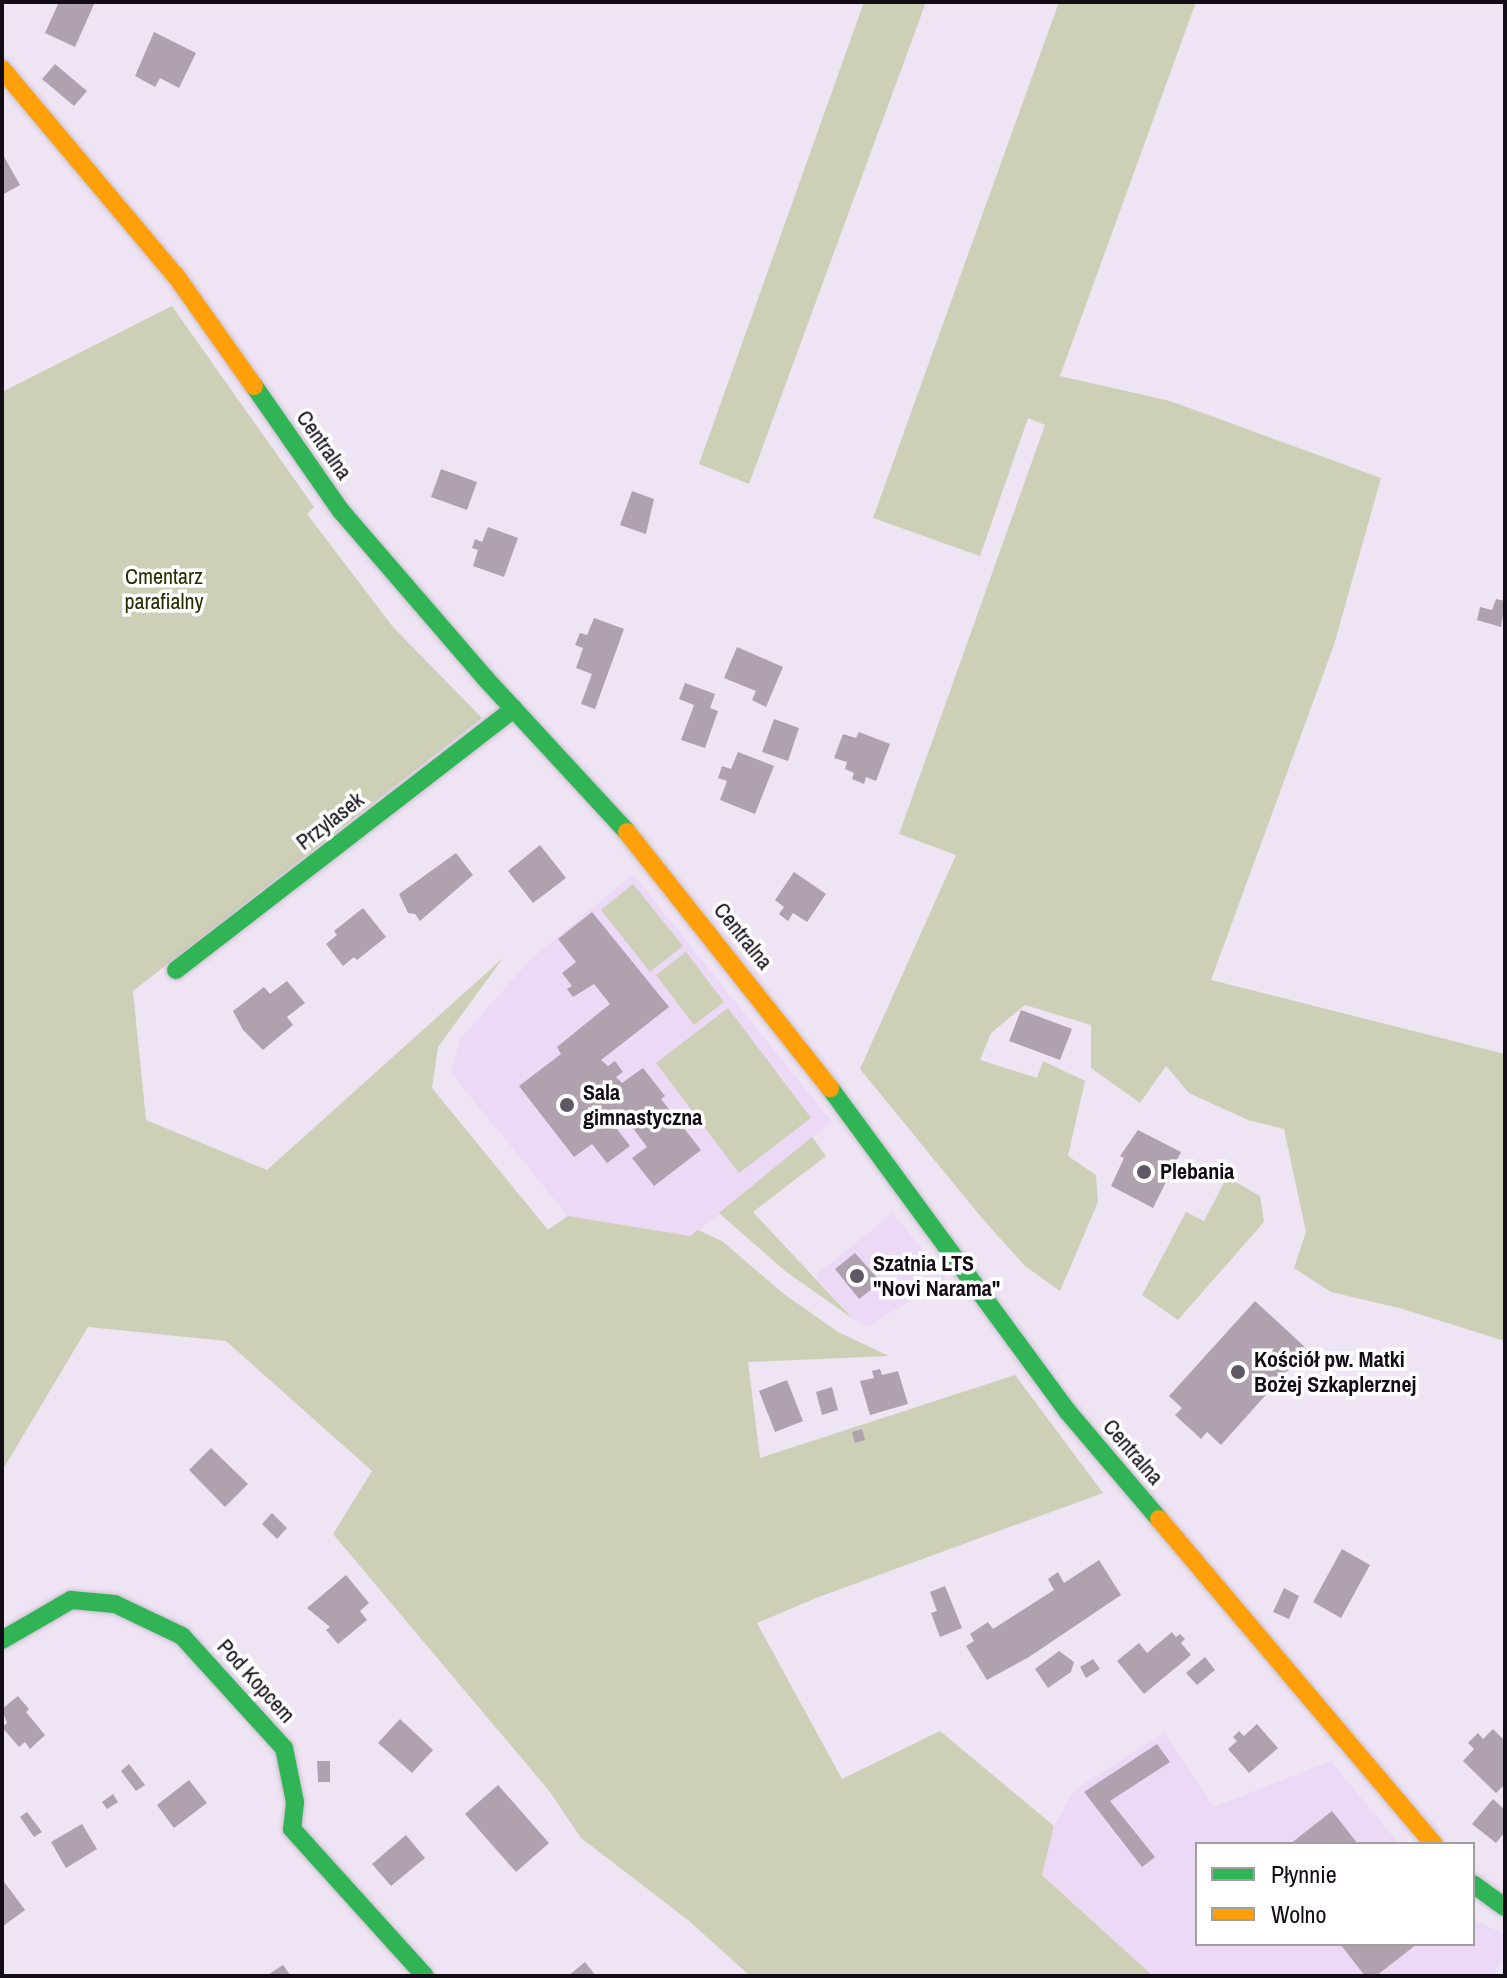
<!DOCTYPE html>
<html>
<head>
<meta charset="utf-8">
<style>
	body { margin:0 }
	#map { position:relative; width:1507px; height:1978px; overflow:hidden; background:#efe4f4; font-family:"Archivo Narrow",sans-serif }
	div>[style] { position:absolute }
	.built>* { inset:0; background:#ebd9f5 }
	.green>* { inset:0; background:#cdcfb7 }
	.building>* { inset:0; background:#b0a1ae }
	.roads { filter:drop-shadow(0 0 2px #c7bfcc) drop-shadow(0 0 2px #c7bfcc) }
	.fast>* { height:18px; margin:-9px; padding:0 9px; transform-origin:9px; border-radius:9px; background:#30b455 }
	.slow>* { height:18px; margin:-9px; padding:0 9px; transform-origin:9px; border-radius:9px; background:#ff9f0a }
	.dots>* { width:22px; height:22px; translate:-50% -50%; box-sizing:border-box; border:4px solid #fff; border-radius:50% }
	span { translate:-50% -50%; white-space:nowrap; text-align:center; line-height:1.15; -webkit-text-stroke:7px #fff; paint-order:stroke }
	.street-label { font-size:22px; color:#130c16 }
	.park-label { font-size:22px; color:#272e00 }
	.poi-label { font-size:22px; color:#130c16; font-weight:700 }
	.left { translate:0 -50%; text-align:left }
	.frame { position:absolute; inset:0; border:4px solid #130c16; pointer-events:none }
	.legend { position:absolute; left:1195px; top:1842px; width:280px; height:104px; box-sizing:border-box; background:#fff; border:2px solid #a19ea2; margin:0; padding:10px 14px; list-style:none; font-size:24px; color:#130c16 }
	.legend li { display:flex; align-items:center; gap:16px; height:40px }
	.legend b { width:40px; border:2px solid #a19ea2 }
</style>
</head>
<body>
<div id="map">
	<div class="built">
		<div style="clip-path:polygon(633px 874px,832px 1122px,690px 1237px,568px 1216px,451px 1073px,460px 1039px,530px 960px)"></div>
		<div style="clip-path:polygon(893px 1213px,946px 1279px,867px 1327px,852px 1318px,815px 1276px)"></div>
		<div style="clip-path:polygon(1164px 1733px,1214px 1807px,1331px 1761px,1399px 1844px,1197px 1844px,1197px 1944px,1473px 1944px,1473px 1920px,1505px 1934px,1505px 1952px,1493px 1976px,1153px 1976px,1042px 1874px,1054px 1826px,1074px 1790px)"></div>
	</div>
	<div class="green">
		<div style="clip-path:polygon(864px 2px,926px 2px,749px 484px,699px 464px)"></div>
		<div style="clip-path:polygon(1059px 2px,1196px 2px,1060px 376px,1170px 401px,1381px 478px,1334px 645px,1211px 980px,1505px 1054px,1505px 1341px,1399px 1308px,1331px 1292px,1294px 1268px,1306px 1232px,1284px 1129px,1248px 1120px,1189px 1093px,1166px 1066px,1140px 1103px,1091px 1068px,1091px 1025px,1025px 1005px,991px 1033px,980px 1060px,1037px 1078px,1043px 1061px,1085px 1081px,1068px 1156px,1096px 1175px,1098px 1202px,1060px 1291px,1025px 1266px,981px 1217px,860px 1069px,956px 855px,899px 834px,1045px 425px,1028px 418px,980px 556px,873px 518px)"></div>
		<div style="clip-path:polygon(172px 306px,314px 507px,307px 514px,393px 627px,482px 718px,133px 991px,146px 1120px,267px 1170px,503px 958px,438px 1047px,432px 1088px,548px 1230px,568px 1216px,690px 1236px,698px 1230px,722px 1241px,784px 1294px,838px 1332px,889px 1356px,748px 1362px,760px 1458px,1015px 1375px,1103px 1493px,816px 1598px,757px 1623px,842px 1779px,940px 1731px,1054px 1826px,1042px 1875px,1153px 1976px,750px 1976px,688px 1920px,581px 1838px,550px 1792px,333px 1534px,372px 1471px,226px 1341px,88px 1327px,2px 1471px,2px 392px)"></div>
		<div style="clip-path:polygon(633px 884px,683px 946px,650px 972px,601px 910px)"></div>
		<div style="clip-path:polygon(686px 952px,724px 1002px,694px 1025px,656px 975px)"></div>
		<div style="clip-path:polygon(728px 1008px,811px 1118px,739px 1173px,656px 1063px)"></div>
		<div style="clip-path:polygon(812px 1137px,826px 1156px,753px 1212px,852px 1318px,785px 1271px,719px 1213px)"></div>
		<div style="clip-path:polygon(1227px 1177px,1260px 1196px,1264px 1222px,1178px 1320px,1142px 1295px,1186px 1212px,1204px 1221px)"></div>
	</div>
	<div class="building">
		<div style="clip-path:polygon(59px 2px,95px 2px,75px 47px,45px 33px)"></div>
		<div style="clip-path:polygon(154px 32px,196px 53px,179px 88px,160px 78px,155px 87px,135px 76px)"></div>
		<div style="clip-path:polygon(55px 64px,87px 91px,74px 106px,42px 79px)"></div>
		<div style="clip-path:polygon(2px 153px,20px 185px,2px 195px)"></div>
		<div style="clip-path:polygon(441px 469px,477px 482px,467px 510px,431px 497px)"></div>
		<div style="clip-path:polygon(632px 491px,654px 499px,646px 534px,620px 525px)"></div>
		<div style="clip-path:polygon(488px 527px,518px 538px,504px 577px,473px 566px,478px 550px,472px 548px,475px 539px,482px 542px)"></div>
		<div style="clip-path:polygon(1496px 599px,1505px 601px,1501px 627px,1477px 620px,1480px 607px,1492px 610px)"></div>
		<div style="clip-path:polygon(594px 618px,624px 629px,595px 709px,581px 704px,592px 674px,576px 668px,583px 648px,575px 645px,580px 633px,587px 635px)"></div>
		<div style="clip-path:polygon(737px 647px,783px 667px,766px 707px,752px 700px,756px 691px,724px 678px)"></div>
		<div style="clip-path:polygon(685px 683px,715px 694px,710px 708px,718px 711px,705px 748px,681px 740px,694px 705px,679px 699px)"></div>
		<div style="clip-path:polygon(774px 719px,799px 728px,788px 761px,762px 752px)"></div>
		<div style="clip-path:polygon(859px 732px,890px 744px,876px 781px,866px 777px,864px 784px,852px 779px,854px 773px,845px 769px,847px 762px,834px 758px,843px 734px,856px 738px)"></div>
		<div style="clip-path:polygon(738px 752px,774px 766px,755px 814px,720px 800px,727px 781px,718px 778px,722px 766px,731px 769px)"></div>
		<div style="clip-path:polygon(540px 845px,566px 878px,533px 903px,508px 871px)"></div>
		<div style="clip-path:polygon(456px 853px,473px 875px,420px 921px,415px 914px,408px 913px,399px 894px)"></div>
		<div style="clip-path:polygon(794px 872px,826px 894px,807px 922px,793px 913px,788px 921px,779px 914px,784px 907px,775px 900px)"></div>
		<div style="clip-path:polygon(363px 908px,386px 937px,357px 960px,354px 957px,343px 966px,326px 944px,337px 935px,334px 931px)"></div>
		<div style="clip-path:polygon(592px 912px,669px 1007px,601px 1060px,608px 1066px,615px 1061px,623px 1072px,616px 1077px,622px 1083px,643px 1068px,665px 1096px,661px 1099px,701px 1150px,654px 1186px,632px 1158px,647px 1147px,624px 1116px,613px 1124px,630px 1146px,607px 1163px,592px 1144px,574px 1157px,519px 1086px,561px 1054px,557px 1047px,610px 1004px,594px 984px,573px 997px,567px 989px,572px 986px,562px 973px,576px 962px,558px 939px)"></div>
		<div style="clip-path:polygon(287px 981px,305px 1003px,287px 1017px,293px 1025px,263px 1050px,243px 1030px,233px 1011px,264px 987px,270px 994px)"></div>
		<div style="clip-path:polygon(1021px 1010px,1072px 1029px,1060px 1060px,1009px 1041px)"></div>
		<div style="clip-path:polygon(1138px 1130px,1181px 1152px,1153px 1208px,1111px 1186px,1124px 1158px,1120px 1156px)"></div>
		<div style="clip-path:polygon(855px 1253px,881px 1282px,859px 1299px,835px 1269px)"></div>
		<div style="clip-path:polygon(1255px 1301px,1307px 1349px,1221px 1445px,1207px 1432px,1201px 1439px,1175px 1415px,1182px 1408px,1169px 1396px)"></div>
		<div style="clip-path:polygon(880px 1369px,882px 1375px,898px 1371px,908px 1404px,870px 1415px,860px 1381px,874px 1378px,872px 1371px)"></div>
		<div style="clip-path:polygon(787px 1380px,803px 1421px,775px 1432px,759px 1391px)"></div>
		<div style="clip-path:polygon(832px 1387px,838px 1410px,822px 1415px,816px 1392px)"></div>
		<div style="clip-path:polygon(862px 1429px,865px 1440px,855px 1443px,852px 1432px)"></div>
		<div style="clip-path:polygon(211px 1448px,248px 1484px,225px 1507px,189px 1470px)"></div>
		<div style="clip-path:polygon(272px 1513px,287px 1528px,277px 1539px,262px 1524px)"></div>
		<div style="clip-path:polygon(1342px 1549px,1370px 1565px,1341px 1618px,1313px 1602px)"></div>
		<div style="clip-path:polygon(1099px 1560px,1121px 1595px,1029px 1657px,987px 1680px,966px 1646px,974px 1641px,970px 1634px,988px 1622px,993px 1629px,1054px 1590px,1048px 1579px,1058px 1572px,1064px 1583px)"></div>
		<div style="clip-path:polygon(346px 1575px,369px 1603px,360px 1611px,367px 1620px,338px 1644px,326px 1630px,330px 1627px,307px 1608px)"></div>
		<div style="clip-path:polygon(945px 1586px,962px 1628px,940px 1637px,931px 1613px,937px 1611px,930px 1592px)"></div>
		<div style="clip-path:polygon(1284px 1588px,1299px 1596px,1289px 1619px,1273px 1612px)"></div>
		<div style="clip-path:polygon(1172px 1632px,1176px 1637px,1180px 1634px,1185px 1639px,1181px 1643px,1191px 1655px,1144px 1694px,1117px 1661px,1139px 1643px,1147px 1653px)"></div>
		<div style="clip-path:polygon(1059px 1651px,1074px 1662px,1071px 1672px,1048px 1688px,1035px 1669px)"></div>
		<div style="clip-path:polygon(1205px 1657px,1215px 1670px,1197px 1685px,1186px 1673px)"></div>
		<div style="clip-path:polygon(1093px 1659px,1100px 1669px,1086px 1678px,1080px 1667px)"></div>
		<div style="clip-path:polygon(18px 1696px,29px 1709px,26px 1712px,45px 1735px,30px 1749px,25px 1742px,19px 1747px,2px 1727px,7px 1723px,2px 1709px)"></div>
		<div style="clip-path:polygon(400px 1719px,433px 1750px,412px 1773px,378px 1743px)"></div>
		<div style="clip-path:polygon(1257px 1724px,1278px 1748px,1249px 1773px,1228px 1749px,1237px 1741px,1233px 1737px,1239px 1731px,1244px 1736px)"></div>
		<div style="clip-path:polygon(1493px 1729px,1505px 1741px,1505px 1784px,1496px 1793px,1463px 1761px,1474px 1749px,1468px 1743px,1478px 1733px,1483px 1739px)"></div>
		<div style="clip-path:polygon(1157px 1744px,1170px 1762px,1110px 1801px,1155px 1857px,1142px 1867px,1084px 1792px)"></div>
		<div style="clip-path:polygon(317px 1761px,330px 1761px,330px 1782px,318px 1782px)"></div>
		<div style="clip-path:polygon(129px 1764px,145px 1785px,136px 1791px,121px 1771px)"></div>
		<div style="clip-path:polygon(189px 1780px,207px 1803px,174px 1828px,157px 1805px)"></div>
		<div style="clip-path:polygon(498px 1785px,549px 1843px,516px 1872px,465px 1814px)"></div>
		<div style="clip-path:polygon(113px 1794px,118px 1802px,107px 1809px,102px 1802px)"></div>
		<div style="clip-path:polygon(1493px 1799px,1505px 1810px,1505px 1832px,1496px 1843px,1472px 1824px)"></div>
		<div style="clip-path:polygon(1332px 1811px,1358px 1844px,1290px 1844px)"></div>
		<div style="clip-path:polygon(27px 1812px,42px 1832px,34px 1837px,20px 1817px)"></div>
		<div style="clip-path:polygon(82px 1824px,97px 1849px,66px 1868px,51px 1842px)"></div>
		<div style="clip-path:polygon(406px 1835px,425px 1858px,391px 1886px,372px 1864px)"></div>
		<div style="clip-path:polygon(2px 1879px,25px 1910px,2px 1927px)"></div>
		<div style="clip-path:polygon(1340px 1944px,1417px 1944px,1376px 1976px,1365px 1976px)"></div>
		<div style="clip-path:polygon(585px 1962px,596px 1976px,568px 1976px)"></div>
		<div style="clip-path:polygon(283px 1965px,291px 1976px,266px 1976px)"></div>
	</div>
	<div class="roads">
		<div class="fast">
			<div style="left:254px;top:386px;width:152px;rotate:55.2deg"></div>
			<div style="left:341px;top:511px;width:221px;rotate:49.2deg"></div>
			<div style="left:485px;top:678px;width:209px;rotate:47.3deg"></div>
			<div style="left:176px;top:970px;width:427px;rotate:-37.7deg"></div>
			<div style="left:830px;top:1088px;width:402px;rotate:53.7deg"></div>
			<div style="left:1068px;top:1412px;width:140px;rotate:49.6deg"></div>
			<div style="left:2px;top:1640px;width:80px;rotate:-30.1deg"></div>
			<div style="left:71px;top:1600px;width:44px;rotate:5.2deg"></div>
			<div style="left:115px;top:1604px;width:74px;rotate:25.5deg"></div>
			<div style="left:182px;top:1636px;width:151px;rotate:47.7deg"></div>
			<div style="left:284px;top:1748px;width:55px;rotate:78.5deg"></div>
			<div style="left:295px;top:1802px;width:27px;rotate:96deg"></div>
			<div style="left:292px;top:1829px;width:198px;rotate:47.9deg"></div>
			<div style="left:1473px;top:1884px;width:39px;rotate:36deg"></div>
		</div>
		<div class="slow">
			<div style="left:2px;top:69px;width:270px;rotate:50deg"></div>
			<div style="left:176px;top:276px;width:135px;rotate:54.7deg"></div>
			<div style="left:627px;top:832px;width:327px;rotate:51.6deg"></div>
			<div style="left:1159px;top:1519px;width:426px;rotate:49.8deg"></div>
		</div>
	</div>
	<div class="dots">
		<div style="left:567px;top:1105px;background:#605864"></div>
		<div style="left:1144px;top:1172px;background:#605864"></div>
		<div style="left:857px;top:1276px;background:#605864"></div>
		<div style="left:1238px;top:1372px;background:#605864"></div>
	</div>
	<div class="street-label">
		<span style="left:324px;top:445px;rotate:55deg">Centralna</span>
		<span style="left:330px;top:821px;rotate:-38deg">Przylasek</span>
		<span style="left:743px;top:936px;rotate:51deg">Centralna</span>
		<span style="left:1133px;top:1452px;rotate:49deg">Centralna</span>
		<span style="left:256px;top:1681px;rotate:48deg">Pod Kopcem</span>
	</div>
	<div class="park-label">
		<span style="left:164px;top:589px">Cmentarz<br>parafialny</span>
	</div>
	<div class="poi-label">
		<span class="left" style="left:583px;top:1105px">Sala<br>gimnastyczna</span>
		<span class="left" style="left:1160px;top:1172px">Plebania</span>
		<span class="left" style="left:873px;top:1276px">Szatnia LTS<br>"Novi Narama"</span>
		<span class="left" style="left:1254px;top:1372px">Kościół pw. Matki<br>Bożej Szkaplerznej</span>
	</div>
	<div class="frame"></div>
	<ul class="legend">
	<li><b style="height:10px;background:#30b455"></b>Płynnie</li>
	<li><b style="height:10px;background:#ff9f0a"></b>Wolno</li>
	</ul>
</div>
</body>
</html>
